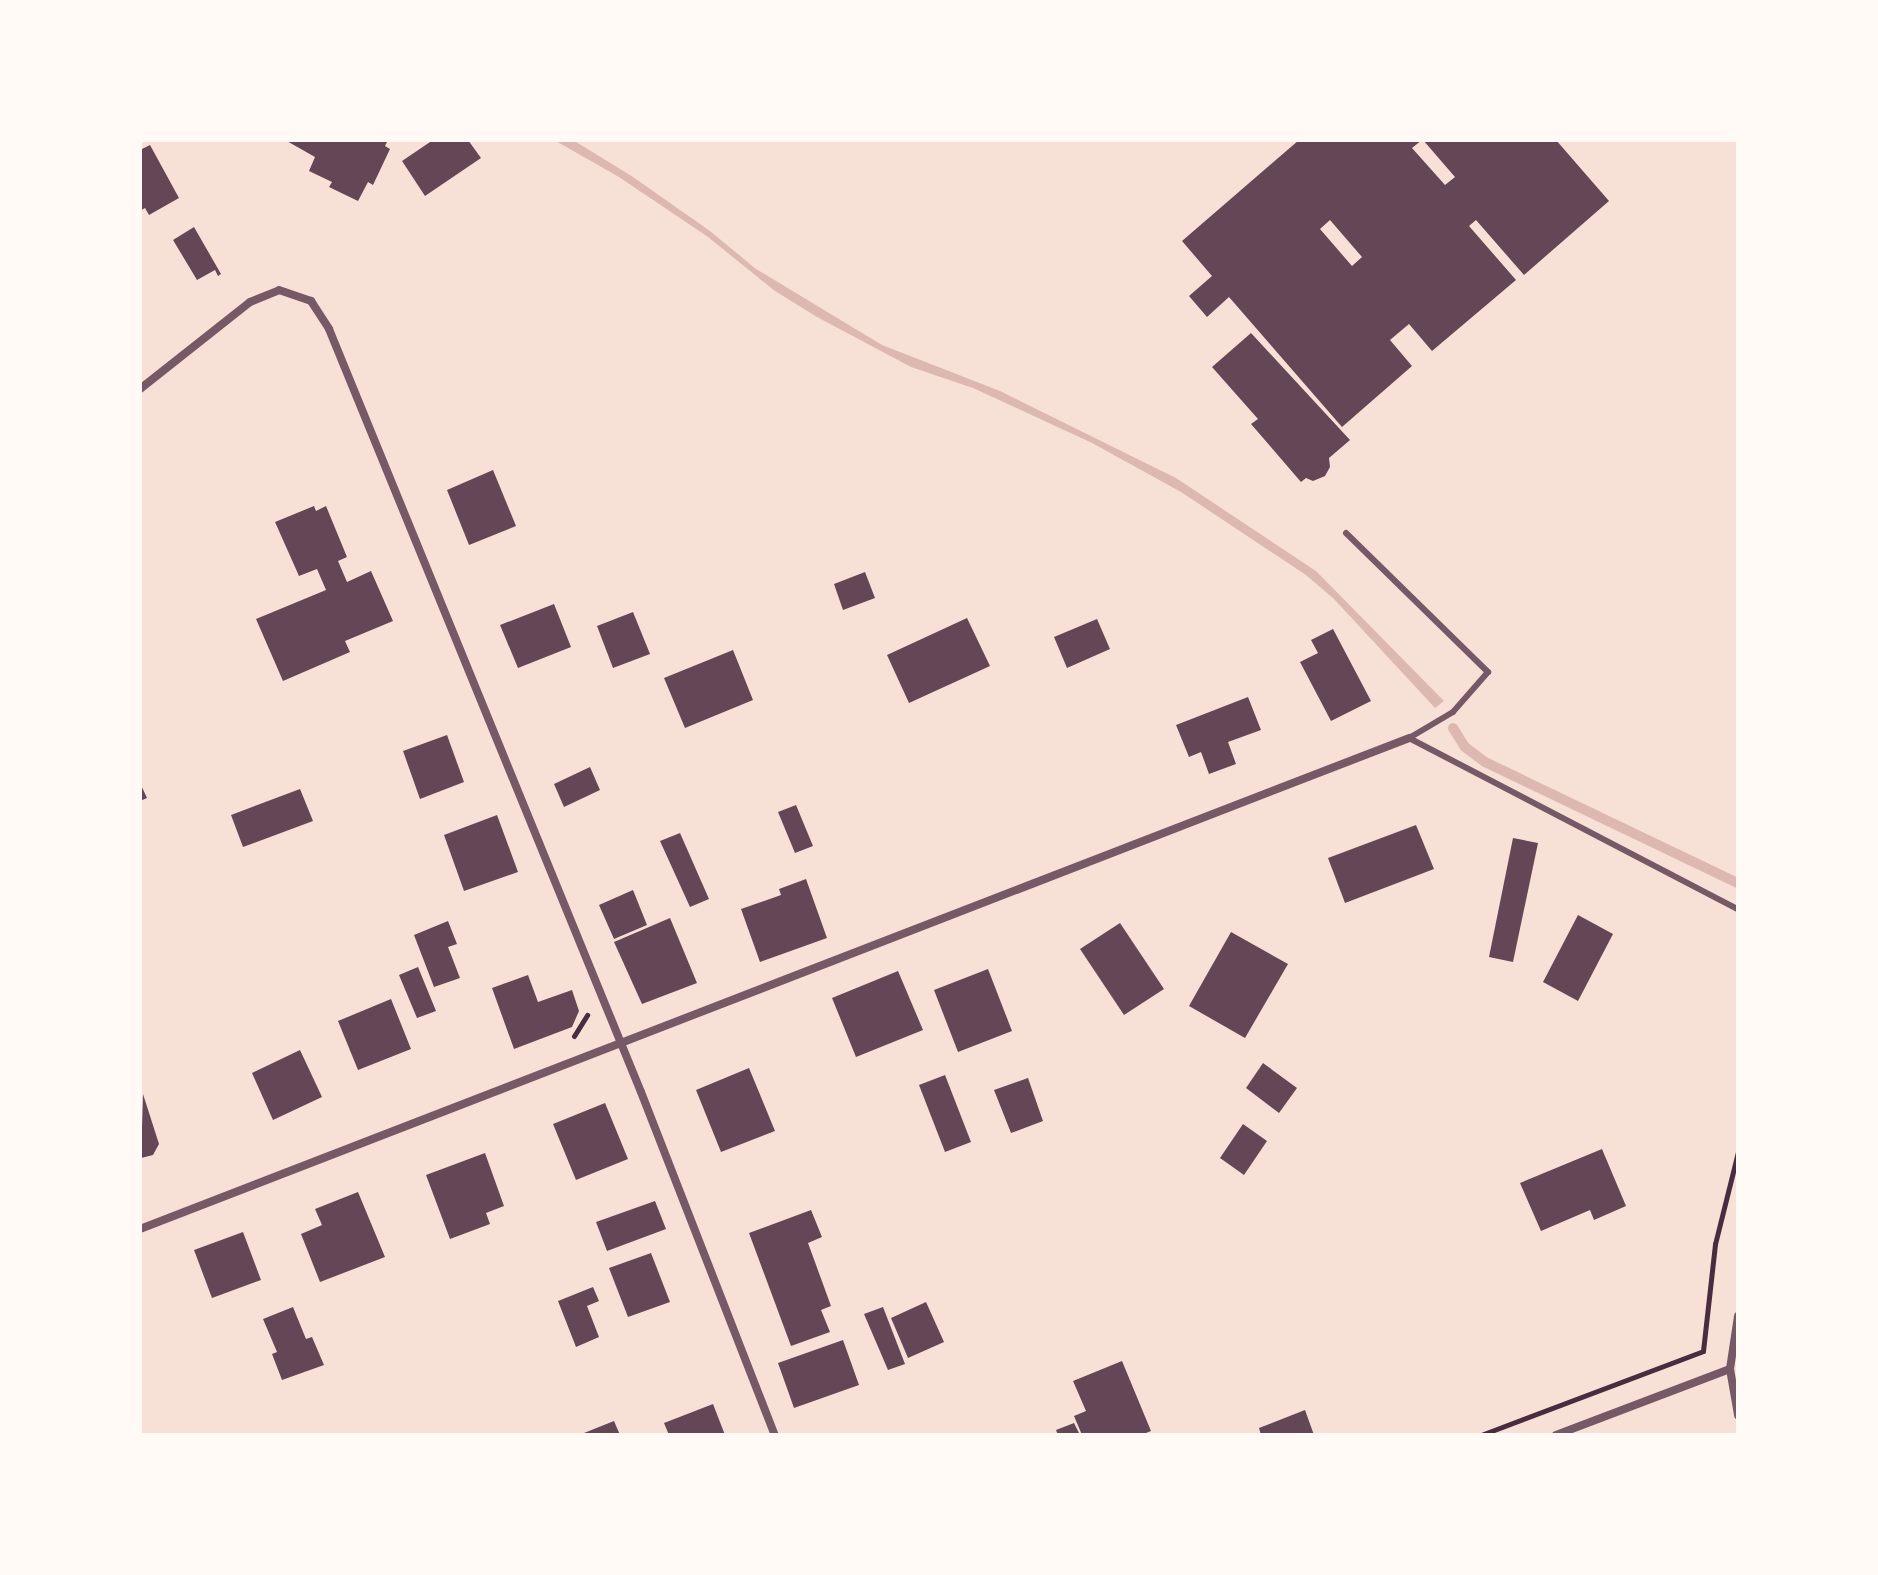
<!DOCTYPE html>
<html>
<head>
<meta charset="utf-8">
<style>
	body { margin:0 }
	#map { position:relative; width:1878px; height:1575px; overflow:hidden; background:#f7e1d7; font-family:Helvetica,sans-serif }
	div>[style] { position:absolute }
	.water>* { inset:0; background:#dcb8b0 }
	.stream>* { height:10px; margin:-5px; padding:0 5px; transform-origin:5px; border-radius:5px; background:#dcb8b0 }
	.building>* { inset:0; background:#644757 }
	.path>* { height:5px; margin:-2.5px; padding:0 2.5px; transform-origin:2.5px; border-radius:2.5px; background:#4a2c40 }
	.service>* { height:6px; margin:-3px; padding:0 3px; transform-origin:3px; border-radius:3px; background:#755966 }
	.minor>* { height:8px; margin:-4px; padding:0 4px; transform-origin:4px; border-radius:4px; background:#755966 }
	span { translate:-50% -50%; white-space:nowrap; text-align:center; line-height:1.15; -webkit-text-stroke:7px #fffaf5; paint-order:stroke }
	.frame { position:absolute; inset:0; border:142px solid #fffaf5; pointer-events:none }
</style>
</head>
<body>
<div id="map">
	<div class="water">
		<div style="clip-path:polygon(554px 140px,573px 140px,633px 177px,710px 231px,756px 269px,882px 345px,1000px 391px,1176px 478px,1316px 571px,1444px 701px,1435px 708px,1334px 599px,1306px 575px,1181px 492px,1092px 443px,973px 388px,911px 367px,817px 317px,775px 291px,708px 237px,619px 177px)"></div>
	</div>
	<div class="stream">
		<div style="left:1453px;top:728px;width:22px;rotate:58deg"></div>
		<div style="left:1465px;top:747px;width:25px;rotate:37deg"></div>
		<div style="left:1485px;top:762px;width:280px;rotate:25.6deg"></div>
	</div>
	<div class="building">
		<div style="clip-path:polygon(285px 140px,388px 140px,385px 146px,390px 149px,373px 185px,368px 182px,358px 201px,329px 187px,332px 182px,309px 171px,315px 157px)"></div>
		<div style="clip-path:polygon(433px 140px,468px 140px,481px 158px,425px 196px,402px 161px)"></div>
		<div style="clip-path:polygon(evenodd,1299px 140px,1422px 140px,1412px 148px,1445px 185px,1455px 177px,1423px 140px,1556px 140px,1609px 201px,1524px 275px,1476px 220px,1469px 226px,1516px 280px,1432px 351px,1409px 324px,1390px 340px,1412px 366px,1342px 427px,1229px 297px,1207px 317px,1189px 296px,1212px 276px,1182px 241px,1299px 140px,1330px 220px,1362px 257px,1352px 266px,1320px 229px,1330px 220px)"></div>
		<div style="clip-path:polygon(150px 145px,179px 198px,149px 215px,145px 208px,140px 211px,140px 150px)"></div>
		<div style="clip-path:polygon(194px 227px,221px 274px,218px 276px,215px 270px,197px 280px,173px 240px)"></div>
		<div style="clip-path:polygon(1251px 333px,1350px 440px,1329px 458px,1330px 467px,1325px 476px,1313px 481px,1306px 478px,1301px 482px,1251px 424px,1258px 419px,1212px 367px)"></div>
		<div style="clip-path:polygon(493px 470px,516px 526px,469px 545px,447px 490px)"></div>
		<div style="clip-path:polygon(314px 506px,316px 511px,326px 506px,347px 557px,338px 561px,347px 582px,371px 571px,393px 621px,345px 641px,350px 652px,283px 681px,256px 619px,326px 590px,317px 569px,299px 576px,275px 522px)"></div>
		<div style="clip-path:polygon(865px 572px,875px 598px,843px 610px,834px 584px)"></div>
		<div style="clip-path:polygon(554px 604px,571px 647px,518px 668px,500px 625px)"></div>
		<div style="clip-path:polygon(633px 612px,650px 654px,613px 668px,597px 626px)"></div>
		<div style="clip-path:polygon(967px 618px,990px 666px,909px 703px,887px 655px)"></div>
		<div style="clip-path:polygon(1097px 619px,1110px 649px,1067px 668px,1054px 637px)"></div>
		<div style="clip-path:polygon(1333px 629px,1371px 701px,1331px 721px,1300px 662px,1318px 653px,1311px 640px)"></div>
		<div style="clip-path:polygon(733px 650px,753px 700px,685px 728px,664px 678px)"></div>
		<div style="clip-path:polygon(1248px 697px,1261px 730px,1228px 742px,1236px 764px,1209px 774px,1201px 752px,1189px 757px,1176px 725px)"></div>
		<div style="clip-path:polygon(447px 735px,464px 782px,420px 799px,403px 751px)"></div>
		<div style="clip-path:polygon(590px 767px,600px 790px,564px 807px,554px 784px)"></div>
		<div style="clip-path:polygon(140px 783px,147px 798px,140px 801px)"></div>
		<div style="clip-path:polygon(300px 789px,313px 821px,243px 847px,231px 815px)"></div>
		<div style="clip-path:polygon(796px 805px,813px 846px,795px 853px,778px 812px)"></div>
		<div style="clip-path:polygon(497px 815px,518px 872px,464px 891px,444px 835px)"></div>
		<div style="clip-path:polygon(1416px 825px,1434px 869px,1345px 903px,1328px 858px)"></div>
		<div style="clip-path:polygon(680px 833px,709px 899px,690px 907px,660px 841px)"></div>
		<div style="clip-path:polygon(1513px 838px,1538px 843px,1513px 962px,1489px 957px)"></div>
		<div style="clip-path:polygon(806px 879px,827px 938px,760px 962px,741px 909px,781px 895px,779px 889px)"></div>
		<div style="clip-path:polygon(633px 890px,647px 925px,614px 939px,599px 905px)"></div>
		<div style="clip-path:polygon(1578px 915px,1613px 934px,1578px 1001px,1543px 982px)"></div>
		<div style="clip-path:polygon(670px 918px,697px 983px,642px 1004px,614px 942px)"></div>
		<div style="clip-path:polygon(448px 921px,457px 944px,448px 947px,460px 978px,434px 987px,414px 935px)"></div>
		<div style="clip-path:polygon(1120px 923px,1164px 989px,1124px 1015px,1080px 949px)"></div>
		<div style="clip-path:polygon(1231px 932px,1288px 964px,1245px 1038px,1189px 1006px)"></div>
		<div style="clip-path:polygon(418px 967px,436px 1011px,417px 1018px,399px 975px)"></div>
		<div style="clip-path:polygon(988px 969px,1012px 1031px,958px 1052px,934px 990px)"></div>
		<div style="clip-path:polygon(898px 971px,923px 1030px,856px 1057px,832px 998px)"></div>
		<div style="clip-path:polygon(528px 975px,538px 1002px,572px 990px,579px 1011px,572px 1027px,514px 1049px,492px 988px)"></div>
		<div style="clip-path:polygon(391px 999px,411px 1049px,358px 1070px,338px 1021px)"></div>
		<div style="clip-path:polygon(300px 1050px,322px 1097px,273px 1120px,252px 1073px)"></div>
		<div style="clip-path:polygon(1263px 1063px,1297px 1088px,1279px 1113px,1246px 1088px)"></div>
		<div style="clip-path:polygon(749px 1068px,775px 1131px,721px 1152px,696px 1090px)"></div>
		<div style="clip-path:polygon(945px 1075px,971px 1142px,945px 1152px,919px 1085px)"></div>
		<div style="clip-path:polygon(1028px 1078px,1043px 1121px,1011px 1133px,994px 1090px)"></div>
		<div style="clip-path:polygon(143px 1094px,159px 1144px,153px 1155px,141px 1158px)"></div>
		<div style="clip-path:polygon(605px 1103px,628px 1159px,576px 1180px,553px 1124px)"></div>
		<div style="clip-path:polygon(1243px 1124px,1267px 1141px,1244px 1175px,1220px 1158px)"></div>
		<div style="clip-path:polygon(1602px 1149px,1626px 1206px,1594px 1220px,1590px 1210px,1541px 1231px,1520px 1183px)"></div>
		<div style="clip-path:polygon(485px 1153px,504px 1206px,486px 1213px,490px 1224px,450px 1239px,426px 1175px)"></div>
		<div style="clip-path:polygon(358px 1192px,385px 1257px,320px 1282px,301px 1234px,322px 1225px,315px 1209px)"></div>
		<div style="clip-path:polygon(655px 1201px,666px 1229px,607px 1251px,596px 1222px)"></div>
		<div style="clip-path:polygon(811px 1210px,822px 1237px,808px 1243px,831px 1306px,821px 1310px,830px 1332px,791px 1346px,749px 1233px)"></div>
		<div style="clip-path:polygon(243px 1232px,261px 1280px,212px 1298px,194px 1250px)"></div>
		<div style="clip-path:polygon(651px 1253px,670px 1302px,628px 1317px,609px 1268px)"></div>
		<div style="clip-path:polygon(593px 1287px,599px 1301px,587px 1306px,599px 1337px,576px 1347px,558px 1301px)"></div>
		<div style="clip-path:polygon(926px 1302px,944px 1342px,908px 1358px,891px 1318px)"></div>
		<div style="clip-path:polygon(293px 1307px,306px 1339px,312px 1337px,324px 1365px,282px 1380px,272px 1354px,277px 1352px,263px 1319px)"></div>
		<div style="clip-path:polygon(883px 1307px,905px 1364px,888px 1370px,864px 1314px)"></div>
		<div style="clip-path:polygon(843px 1340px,859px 1385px,794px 1408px,778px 1363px)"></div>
		<div style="clip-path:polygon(1122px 1361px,1151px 1431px,1141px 1435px,1082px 1435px,1074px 1416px,1086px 1411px,1073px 1381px)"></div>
		<div style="clip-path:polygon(713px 1404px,725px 1435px,669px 1435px,664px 1423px)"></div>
		<div style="clip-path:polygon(1305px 1410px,1314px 1435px,1261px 1435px,1259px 1428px)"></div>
		<div style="clip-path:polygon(614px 1421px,620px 1435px,579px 1435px)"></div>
		<div style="clip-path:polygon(1074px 1423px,1080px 1435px,1058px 1435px,1056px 1430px)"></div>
	</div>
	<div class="path">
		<div style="left:574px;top:1036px;width:25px;rotate:-58deg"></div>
		<div style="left:1481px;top:1435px;width:237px;rotate:-20.7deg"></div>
		<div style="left:1703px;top:1351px;width:108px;rotate:-83.6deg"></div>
		<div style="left:1715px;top:1244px;width:95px;rotate:-76deg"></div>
	</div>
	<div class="service">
		<div style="left:1346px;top:533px;width:199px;rotate:44.4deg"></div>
		<div style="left:1488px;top:672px;width:53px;rotate:131.2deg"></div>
		<div style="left:1453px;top:712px;width:51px;rotate:149.4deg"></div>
		<div style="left:1409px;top:738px;width:371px;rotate:27.5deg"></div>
	</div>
	<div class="minor">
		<div style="left:140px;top:389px;width:140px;rotate:-38.3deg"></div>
		<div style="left:250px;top:302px;width:31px;rotate:-22deg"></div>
		<div style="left:279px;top:290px;width:34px;rotate:19deg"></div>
		<div style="left:311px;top:301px;width:33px;rotate:57deg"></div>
		<div style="left:329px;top:329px;width:824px;rotate:67.76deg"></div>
		<div style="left:641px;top:1092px;width:368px;rotate:68.7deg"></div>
		<div style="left:140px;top:1229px;width:1361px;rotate:-21.15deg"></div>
		<div style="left:1738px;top:1316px;width:54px;rotate:98.6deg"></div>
		<div style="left:1730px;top:1369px;width:47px;rotate:80.1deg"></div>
		<div style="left:1556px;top:1435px;width:186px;rotate:-20.8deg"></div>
	</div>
	<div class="frame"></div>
</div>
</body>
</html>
